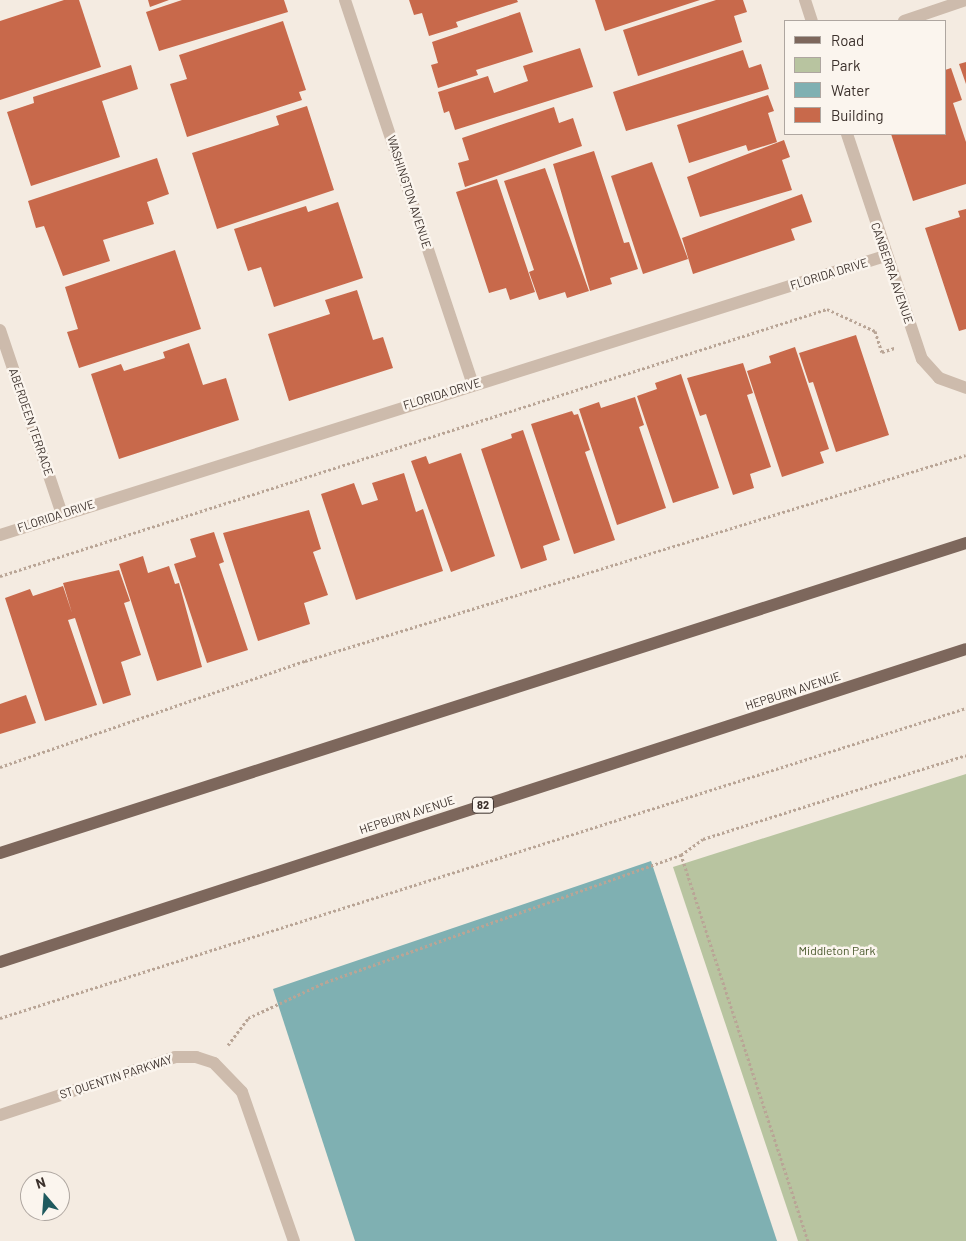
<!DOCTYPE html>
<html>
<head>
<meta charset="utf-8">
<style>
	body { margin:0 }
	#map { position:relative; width:966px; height:1241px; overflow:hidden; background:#f4ebe1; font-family:Barlow,sans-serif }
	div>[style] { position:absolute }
	.green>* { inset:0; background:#b8c4a0 }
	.water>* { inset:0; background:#7fb0b2 }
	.building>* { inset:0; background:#c8694b }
	.path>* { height:3px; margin-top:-1.5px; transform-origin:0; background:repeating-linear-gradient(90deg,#b9a596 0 2.5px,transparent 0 5px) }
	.minor>* { height:12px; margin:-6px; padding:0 6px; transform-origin:6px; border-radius:6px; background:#cdbbac }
	.major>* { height:12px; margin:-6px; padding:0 6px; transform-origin:6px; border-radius:6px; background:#7d675c }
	span { translate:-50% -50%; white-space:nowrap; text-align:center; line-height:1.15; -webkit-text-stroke:5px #fbf5ee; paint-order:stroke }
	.shield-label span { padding:1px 4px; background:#fbf5ee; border:1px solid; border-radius:4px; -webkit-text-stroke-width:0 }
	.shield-label { font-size:11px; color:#3b302b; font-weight:700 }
	.street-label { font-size:12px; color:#3b302b }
	.park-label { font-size:12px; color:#4a5a2e }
	.legend { position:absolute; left:784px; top:20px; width:162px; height:115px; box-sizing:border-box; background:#fbf5ee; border:1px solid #aea6a0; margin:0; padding:6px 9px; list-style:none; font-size:15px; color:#3b302b }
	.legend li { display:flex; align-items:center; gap:10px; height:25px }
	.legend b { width:25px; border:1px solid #aea6a0 }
	.north { position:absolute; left:20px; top:1171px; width:50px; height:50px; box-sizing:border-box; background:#fbf5ee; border:1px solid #aea6a0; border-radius:50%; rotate:342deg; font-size:14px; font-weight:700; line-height:20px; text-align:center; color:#3b302b }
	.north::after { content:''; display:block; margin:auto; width:18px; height:22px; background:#1f5a5e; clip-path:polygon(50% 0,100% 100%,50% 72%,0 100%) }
</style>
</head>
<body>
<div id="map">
	<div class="green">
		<div style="clip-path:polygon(966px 774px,966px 1241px,798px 1241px,673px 867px)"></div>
	</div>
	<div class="water">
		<div style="clip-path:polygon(651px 861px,777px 1241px,355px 1241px,273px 989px)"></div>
	</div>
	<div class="building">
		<div style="clip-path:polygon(64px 0,79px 0,101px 67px,0 100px,0 21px)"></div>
		<div style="clip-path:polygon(148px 0,169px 0,150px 7px)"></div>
		<div style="clip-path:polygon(182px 0,284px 0,288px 12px,159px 51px,146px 12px)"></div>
		<div style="clip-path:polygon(409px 0,517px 0,518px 2px,456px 22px,458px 27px,429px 36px,422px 13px,414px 15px)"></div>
		<div style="clip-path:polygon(595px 0,700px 0,605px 31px)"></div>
		<div style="clip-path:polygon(716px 0,743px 0,747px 12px,734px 16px,742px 42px,638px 76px,623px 30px)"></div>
		<div style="clip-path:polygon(520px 12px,533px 52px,476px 70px,478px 75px,438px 88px,431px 65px,438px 63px,432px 42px)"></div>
		<div style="clip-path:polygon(283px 21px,306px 90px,299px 92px,302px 100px,187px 137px,170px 84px,187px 79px,179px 55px)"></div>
		<div style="clip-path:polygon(580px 48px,593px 87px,455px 130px,449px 111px,444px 113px,438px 92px,488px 76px,494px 93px,528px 81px,523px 66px)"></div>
		<div style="clip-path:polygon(743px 50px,749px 68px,761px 64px,769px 89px,626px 131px,613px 92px)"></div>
		<div style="clip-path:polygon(966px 62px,966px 84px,959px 64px)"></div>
		<div style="clip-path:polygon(131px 65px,138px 89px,102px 101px,120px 157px,31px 186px,7px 112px,34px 103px,33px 97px)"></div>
		<div style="clip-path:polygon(951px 68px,962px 100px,953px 103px,966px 142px,966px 184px,913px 201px,891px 134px,945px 134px,945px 70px)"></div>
		<div style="clip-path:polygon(768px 95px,774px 111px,768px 113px,777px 142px,748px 151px,746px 145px,689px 163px,677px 125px)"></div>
		<div style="clip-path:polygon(307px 106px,334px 190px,217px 229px,192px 153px,279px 125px,276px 116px)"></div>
		<div style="clip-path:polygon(554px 107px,559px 123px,573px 118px,582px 146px,465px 187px,458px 163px,469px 160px,462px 138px)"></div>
		<div style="clip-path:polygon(784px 140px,790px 157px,782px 160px,792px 190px,700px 217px,687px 177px)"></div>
		<div style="clip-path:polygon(594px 151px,624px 243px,629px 242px,638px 269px,610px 278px,612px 284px,590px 291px,553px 164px)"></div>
		<div style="clip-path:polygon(157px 158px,169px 194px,147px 202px,154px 224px,103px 240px,110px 261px,63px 276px,44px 226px,36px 228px,28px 201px)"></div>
		<div style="clip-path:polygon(652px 162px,688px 259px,643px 274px,611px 176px)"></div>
		<div style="clip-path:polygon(545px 168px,589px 291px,567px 298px,565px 292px,539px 300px,529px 272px,534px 270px,504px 181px)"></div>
		<div style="clip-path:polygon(497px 179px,535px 292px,510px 300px,506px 288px,489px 293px,456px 192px)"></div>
		<div style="clip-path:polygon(802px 194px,812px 222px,791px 229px,795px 240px,693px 274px,682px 238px)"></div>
		<div style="clip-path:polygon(338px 202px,363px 278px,274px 307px,261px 267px,248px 271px,234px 229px,306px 206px,308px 212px)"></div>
		<div style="clip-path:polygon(966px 209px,966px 329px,959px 331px,925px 228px,960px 217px,958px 211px)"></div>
		<div style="clip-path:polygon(175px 250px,201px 329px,79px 368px,67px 332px,78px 329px,65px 287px)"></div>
		<div style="clip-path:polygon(357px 290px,373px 340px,383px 337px,393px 368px,289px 401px,268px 334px,330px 314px,325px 300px)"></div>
		<div style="clip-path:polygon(856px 335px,889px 435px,836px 452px,813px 382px,809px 383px,799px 353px)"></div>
		<div style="clip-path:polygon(189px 343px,203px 385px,226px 378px,239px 420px,119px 459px,91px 374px,121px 364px,124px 371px,165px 358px,163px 352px)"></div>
		<div style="clip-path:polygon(795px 347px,829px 449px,820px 452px,824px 463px,782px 477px,747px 371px,771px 363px,769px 356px)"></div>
		<div style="clip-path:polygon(743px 363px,753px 393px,747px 395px,771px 467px,750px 474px,754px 488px,733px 495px,706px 414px,700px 416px,687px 378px)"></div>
		<div style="clip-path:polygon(681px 374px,719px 488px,673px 503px,637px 396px,657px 389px,655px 383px)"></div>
		<div style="clip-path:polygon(635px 397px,644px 425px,639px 427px,666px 508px,617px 525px,579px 409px,599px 402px,601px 408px)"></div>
		<div style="clip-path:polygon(572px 411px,574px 415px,578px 414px,590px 450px,585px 452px,615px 540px,574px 554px,531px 424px)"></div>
		<div style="clip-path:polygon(523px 430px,560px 540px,543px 546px,547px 560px,521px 569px,481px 449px,512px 438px,511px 434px)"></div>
		<div style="clip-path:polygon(461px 453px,495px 556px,451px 572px,411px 461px,426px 456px,429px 464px)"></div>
		<div style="clip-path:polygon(404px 473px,416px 512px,423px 509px,443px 571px,356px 600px,321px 494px,354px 483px,362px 505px,378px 500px,372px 483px)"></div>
		<div style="clip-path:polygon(309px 510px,321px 549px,313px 552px,328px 595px,304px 603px,310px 624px,258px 641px,223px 533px)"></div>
		<div style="clip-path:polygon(214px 532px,224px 562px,219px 564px,248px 650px,207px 663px,174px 564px,196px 557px,190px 539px)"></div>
		<div style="clip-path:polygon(143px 556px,148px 573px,169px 566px,175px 584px,179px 583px,202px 667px,157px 681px,119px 564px)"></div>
		<div style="clip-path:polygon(119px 570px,130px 601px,124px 603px,141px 655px,121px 662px,131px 695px,103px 704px,75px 618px,68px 620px,97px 705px,45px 721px,5px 598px,30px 589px,33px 596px,63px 586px,72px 613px,63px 583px)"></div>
		<div style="clip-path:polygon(26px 695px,36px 723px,0 734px,0 704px)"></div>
	</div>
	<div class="path">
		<div style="left:0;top:576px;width:869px;rotate:-17.89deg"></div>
		<div style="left:827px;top:309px;width:53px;rotate:24.6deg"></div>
		<div style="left:875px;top:331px;width:22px;rotate:72deg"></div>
		<div style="left:882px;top:352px;width:13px;rotate:-18deg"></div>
		<div style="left:0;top:767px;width:323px;rotate:-19.2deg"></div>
		<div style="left:305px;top:661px;width:692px;rotate:-17.31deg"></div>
		<div style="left:0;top:1018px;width:1015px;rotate:-17.79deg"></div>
		<div style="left:228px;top:1045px;width:34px;rotate:-53deg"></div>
		<div style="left:248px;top:1018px;width:86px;rotate:-24.8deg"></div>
		<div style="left:326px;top:982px;width:377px;rotate:-19.7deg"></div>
		<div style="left:808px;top:1241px;width:406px;rotate:-108.2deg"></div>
		<div style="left:681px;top:855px;width:27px;rotate:-36deg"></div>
		<div style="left:703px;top:839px;width:276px;rotate:-17.7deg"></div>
	</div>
	<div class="minor">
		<div style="left:345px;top:0;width:406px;rotate:71.6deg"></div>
		<div style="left:805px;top:0;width:22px;rotate:72deg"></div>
		<div style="left:904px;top:21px;width:65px;rotate:-18.7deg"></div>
		<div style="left:847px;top:134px;width:237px;rotate:71.6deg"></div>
		<div style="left:922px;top:359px;width:25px;rotate:48deg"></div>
		<div style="left:939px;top:378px;width:29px;rotate:20deg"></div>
		<div style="left:0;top:330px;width:194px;rotate:71.4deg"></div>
		<div style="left:0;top:535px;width:928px;rotate:-17.5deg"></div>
		<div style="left:0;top:1115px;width:184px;rotate:-18.3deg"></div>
		<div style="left:175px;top:1057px;width:21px"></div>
		<div style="left:196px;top:1057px;width:19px;rotate:18deg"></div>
		<div style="left:214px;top:1063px;width:40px;rotate:46deg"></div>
		<div style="left:242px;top:1092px;width:158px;rotate:70.8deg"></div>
	</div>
	<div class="major">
		<div style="left:0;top:853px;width:1015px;rotate:-17.79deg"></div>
		<div style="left:0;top:962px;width:1015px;rotate:-17.95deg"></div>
	</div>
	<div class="shield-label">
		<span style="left:483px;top:805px">82</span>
	</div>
	<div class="street-label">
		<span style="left:409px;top:192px;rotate:72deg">WASHINGTON AVENUE</span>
		<span style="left:892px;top:273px;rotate:71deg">CANBERRA AVENUE</span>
		<span style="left:829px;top:274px;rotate:-17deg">FLORIDA DRIVE</span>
		<span style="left:442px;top:394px;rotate:-17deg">FLORIDA DRIVE</span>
		<span style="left:31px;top:422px;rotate:71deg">ABERDEEN TERRACE</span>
		<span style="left:56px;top:516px;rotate:-18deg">FLORIDA DRIVE</span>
		<span style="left:793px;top:691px;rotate:-18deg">HEPBURN AVENUE</span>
		<span style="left:407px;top:815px;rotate:-18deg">HEPBURN AVENUE</span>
		<span style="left:116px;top:1077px;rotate:-18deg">ST QUENTIN PARKWAY</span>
	</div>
	<div class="park-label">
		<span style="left:837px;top:951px">Middleton Park</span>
	</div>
	<ul class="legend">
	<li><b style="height:6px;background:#7d675c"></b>Road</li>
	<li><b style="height:14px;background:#b8c4a0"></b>Park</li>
	<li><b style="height:14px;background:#7fb0b2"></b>Water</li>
	<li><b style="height:14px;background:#c8694b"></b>Building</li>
	</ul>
	<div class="north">N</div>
</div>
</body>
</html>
